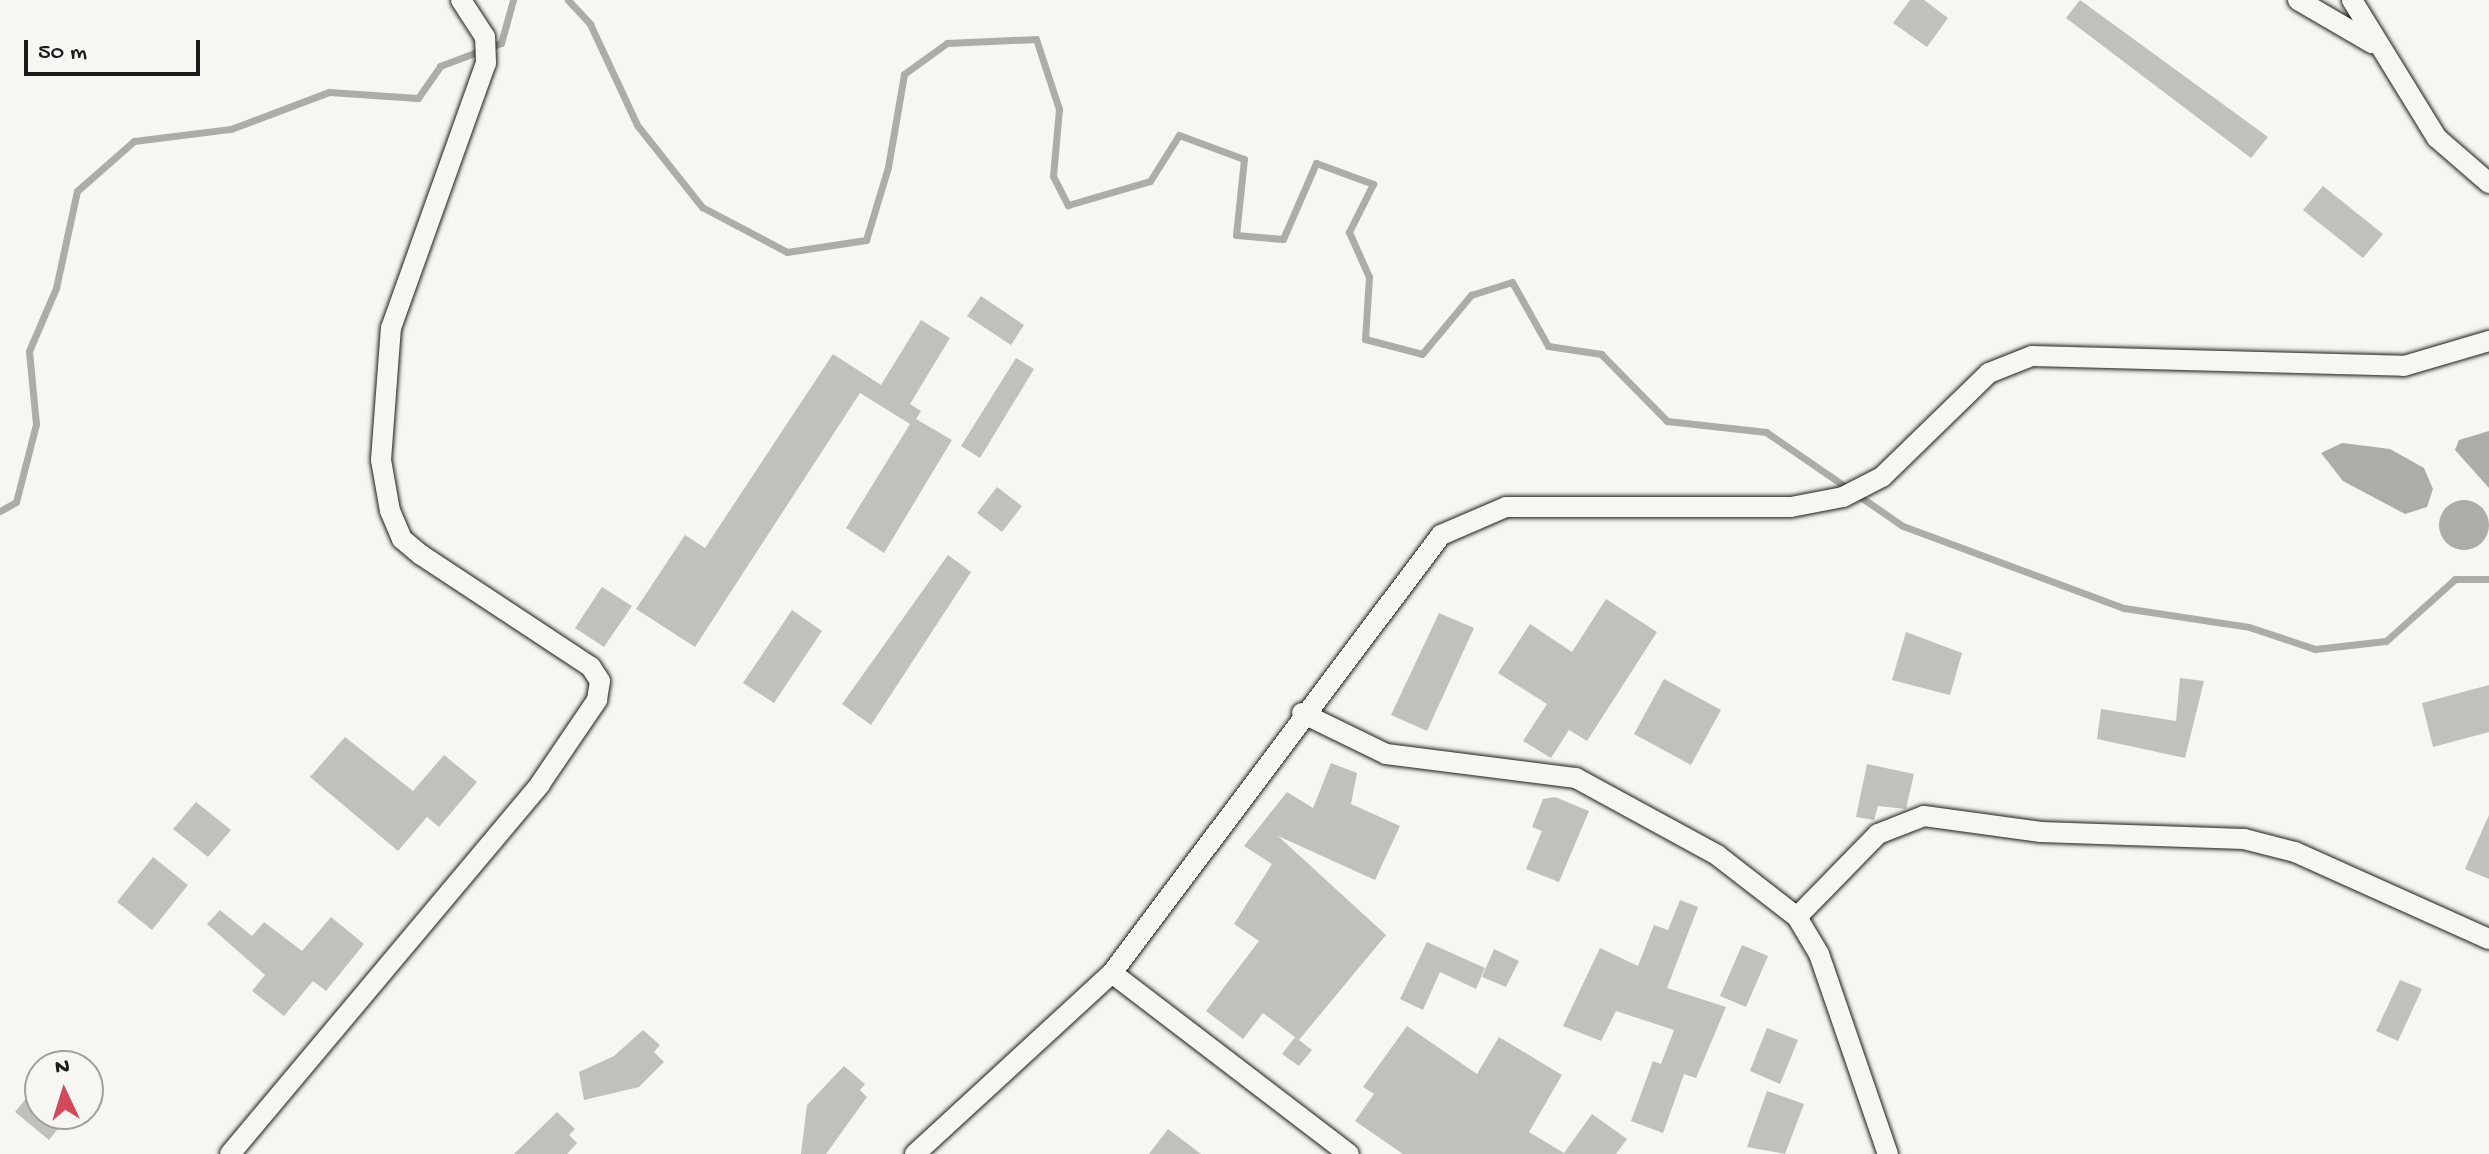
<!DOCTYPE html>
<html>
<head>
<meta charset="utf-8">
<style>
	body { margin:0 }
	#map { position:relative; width:2489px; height:1154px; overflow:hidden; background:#f6f6f2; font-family:"Gochi Hand",sans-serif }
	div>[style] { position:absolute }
	.water>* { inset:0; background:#acaca9 }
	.round { border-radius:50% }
	.stream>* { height:7px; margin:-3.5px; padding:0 3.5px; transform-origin:3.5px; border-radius:3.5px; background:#acaca9 }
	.building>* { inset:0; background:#c0c0bd }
	.roads { filter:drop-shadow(0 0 2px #1c1c1c) drop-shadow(0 0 2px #1c1c1c) }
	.minor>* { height:20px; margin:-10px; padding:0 10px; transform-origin:10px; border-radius:10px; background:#f6f6f2 }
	span { translate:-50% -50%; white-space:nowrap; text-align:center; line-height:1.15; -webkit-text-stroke:7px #f6f6f2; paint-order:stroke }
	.north { position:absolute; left:24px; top:1050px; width:80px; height:80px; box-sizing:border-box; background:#f6f6f2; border:2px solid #9f9f9c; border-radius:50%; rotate:356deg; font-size:22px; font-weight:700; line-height:32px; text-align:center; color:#1c1c1c }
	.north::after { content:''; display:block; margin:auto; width:28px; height:36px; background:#d1495b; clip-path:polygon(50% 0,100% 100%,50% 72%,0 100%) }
	.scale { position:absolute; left:24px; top:40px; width:176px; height:36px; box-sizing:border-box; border:4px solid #1c1c1c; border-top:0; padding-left:10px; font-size:24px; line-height:28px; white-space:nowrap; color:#1c1c1c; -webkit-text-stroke:6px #f6f6f2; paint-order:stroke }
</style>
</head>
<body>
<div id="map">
	<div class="water">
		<div style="clip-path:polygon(2489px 431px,2489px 488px,2455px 450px,2459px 440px)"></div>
		<div style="clip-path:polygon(2342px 443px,2390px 449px,2424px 468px,2433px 489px,2427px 507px,2405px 514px,2343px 481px,2321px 453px)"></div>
		<div class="round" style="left:2439px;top:500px;width:50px;height:50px"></div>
	</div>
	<div class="stream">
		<div style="left:568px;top:0;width:33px;rotate:47deg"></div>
		<div style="left:590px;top:24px;width:111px;rotate:65deg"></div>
		<div style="left:637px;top:125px;width:105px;rotate:51.6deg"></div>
		<div style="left:702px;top:207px;width:96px;rotate:27.9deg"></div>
		<div style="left:787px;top:252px;width:80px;rotate:-8.6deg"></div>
		<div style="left:866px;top:240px;width:76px;rotate:-73.2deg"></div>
		<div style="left:888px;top:167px;width:94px;rotate:-80.2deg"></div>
		<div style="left:904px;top:74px;width:53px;rotate:-35.8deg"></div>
		<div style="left:947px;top:43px;width:89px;rotate:-2.6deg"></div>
		<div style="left:1036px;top:39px;width:74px;rotate:71.8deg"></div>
		<div style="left:1059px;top:109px;width:67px;rotate:95.1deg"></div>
		<div style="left:1053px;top:176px;width:33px;rotate:63deg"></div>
		<div style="left:1068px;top:205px;width:85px;rotate:-16.3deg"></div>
		<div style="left:1150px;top:181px;width:54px;rotate:-57.8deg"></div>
		<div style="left:1179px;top:135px;width:69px;rotate:20.3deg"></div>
		<div style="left:1244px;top:159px;width:76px;rotate:96deg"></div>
		<div style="left:1236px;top:235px;width:47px;rotate:4.9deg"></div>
		<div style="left:1283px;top:239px;width:83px;rotate:-66.5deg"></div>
		<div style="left:1316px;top:163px;width:61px;rotate:20.2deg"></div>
		<div style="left:1373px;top:184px;width:54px;rotate:116.6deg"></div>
		<div style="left:1349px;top:232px;width:49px;rotate:66deg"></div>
		<div style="left:1369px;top:277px;width:62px;rotate:93.7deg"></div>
		<div style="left:1365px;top:339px;width:59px;rotate:14.7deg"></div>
		<div style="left:1422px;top:354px;width:77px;rotate:-50.3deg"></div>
		<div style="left:1471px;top:295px;width:43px;rotate:-17.6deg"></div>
		<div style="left:1512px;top:282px;width:73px;rotate:60.6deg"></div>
		<div style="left:1548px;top:346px;width:54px;rotate:8.6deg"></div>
		<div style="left:1601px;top:354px;width:94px;rotate:45.4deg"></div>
		<div style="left:1667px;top:421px;width:100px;rotate:6.3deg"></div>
		<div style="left:1766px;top:432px;width:166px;rotate:34.5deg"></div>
		<div style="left:1903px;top:526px;width:236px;rotate:20.4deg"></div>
		<div style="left:2124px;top:608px;width:126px;rotate:8.6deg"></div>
		<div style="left:2249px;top:627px;width:70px;rotate:18.4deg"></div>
		<div style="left:2315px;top:649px;width:71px;rotate:-6.4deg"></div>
		<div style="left:2386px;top:641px;width:93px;rotate:-41.9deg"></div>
		<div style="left:2455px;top:579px;width:34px"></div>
		<div style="left:0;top:511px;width:18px;rotate:-29deg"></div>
		<div style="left:16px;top:502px;width:81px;rotate:-75.6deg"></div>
		<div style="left:36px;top:424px;width:73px;rotate:-95.5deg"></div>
		<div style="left:29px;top:351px;width:69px;rotate:-66.8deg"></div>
		<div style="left:56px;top:288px;width:99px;rotate:-77.8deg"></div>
		<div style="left:77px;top:191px;width:76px;rotate:-41.3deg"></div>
		<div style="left:134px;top:141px;width:98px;rotate:-7.1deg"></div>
		<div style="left:231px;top:129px;width:105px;rotate:-20.7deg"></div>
		<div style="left:329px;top:92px;width:89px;rotate:3.9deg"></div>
		<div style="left:418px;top:98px;width:39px;rotate:-55deg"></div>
		<div style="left:440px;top:66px;width:65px;rotate:-20.7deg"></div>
		<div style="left:501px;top:43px;width:45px;rotate:-74.4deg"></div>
	</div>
	<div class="building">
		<div style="clip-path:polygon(1910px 0,1924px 0,1948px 18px,1927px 47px,1893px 23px)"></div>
		<div style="clip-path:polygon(2080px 0,2268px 137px,2251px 158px,2066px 18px)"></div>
		<div style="clip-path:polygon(2323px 186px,2383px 234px,2363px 258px,2303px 210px)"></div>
		<div style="clip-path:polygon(981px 296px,1024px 325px,1011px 345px,967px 316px)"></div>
		<div style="clip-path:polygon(921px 320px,950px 338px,910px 404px,921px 411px,916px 419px,952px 440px,884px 553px,846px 528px,910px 424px,860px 393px,695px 647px,636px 609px,685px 535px,705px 548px,833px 354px,881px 385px)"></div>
		<div style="clip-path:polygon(1016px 358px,1034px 369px,980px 458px,961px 446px)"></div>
		<div style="clip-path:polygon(997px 487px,1022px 506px,1002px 532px,977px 513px)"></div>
		<div style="clip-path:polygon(948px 555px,971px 572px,871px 725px,842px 704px)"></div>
		<div style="clip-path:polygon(602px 587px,632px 606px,604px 647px,575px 628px)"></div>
		<div style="clip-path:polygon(1606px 599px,1657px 632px,1587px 741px,1569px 730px,1551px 758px,1523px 741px,1547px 704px,1498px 673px,1530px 624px,1572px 652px)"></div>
		<div style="clip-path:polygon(792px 610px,822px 631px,774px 703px,743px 683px)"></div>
		<div style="clip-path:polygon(1439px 613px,1474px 628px,1427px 731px,1391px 715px)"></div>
		<div style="clip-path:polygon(1906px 632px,1962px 653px,1950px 695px,1892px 680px)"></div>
		<div style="clip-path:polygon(2180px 678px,2204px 681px,2185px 758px,2097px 739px,2101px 709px,2176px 721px)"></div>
		<div style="clip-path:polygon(1664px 679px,1721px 710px,1691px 765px,1634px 734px)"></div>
		<div style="clip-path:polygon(2489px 685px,2489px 732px,2433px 747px,2422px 703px)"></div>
		<div style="clip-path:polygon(345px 737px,413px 791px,444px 755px,477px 782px,439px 827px,427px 817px,398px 851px,310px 777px)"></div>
		<div style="clip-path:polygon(1331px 763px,1357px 773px,1351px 804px,1400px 826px,1375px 880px,1278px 836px,1386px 935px,1299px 1040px,1263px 1013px,1243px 1039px,1206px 1011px,1259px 941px,1234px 924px,1272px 864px,1244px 846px,1287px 792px,1313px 808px)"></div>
		<div style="clip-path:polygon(1867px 764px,1914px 774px,1906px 809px,1878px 806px,1874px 820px,1856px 817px)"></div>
		<div style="clip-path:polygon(1555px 797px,1589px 811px,1559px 882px,1526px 869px,1542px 831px,1532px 827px,1543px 799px)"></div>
		<div style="clip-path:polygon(196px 802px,231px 830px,208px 857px,173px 829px)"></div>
		<div style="clip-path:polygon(2489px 815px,2489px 879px,2465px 869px)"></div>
		<div style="clip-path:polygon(153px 857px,188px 885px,152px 930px,117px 902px)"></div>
		<div style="clip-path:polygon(1680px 900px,1698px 907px,1667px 988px,1726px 1007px,1696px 1078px,1684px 1074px,1663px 1133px,1631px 1121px,1653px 1061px,1661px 1064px,1674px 1030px,1616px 1011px,1601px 1041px,1563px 1026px,1600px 948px,1638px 966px,1654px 925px,1668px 930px)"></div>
		<div style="clip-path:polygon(220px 910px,252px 936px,264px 922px,302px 951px,331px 917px,364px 944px,326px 991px,313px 981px,284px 1016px,252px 991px,265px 975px,207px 924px)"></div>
		<div style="clip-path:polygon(1427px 942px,1485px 968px,1476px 989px,1440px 972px,1423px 1010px,1400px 999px)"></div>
		<div style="clip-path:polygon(1742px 945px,1768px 956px,1746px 1007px,1720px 996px)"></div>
		<div style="clip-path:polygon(1494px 949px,1519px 961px,1506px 987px,1482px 977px)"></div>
		<div style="clip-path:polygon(2400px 980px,2422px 989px,2398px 1041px,2376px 1031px)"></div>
		<div style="clip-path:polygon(1407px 1026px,1477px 1074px,1499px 1037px,1562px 1075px,1529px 1132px,1564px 1153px,1592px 1114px,1627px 1139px,1616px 1154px,1403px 1154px,1355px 1121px,1374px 1094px,1363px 1087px)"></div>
		<div style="clip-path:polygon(1767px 1028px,1798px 1040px,1780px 1084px,1750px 1071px)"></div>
		<div style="clip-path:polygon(643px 1030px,660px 1045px,654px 1052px,664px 1062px,639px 1087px,584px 1100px,579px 1072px,614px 1056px)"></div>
		<div style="clip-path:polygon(1295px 1037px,1312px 1050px,1299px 1066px,1282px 1054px)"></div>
		<div style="clip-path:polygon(844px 1066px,865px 1084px,860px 1090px,867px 1097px,826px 1154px,801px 1154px,807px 1105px)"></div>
		<div style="clip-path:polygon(40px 1081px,40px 1114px,70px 1114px,49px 1140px,15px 1112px)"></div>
		<div style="clip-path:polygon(1767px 1091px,1804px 1104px,1785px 1154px,1747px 1147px)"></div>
		<div style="clip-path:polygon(557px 1112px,575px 1129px,569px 1135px,577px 1143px,567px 1154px,514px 1154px)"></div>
		<div style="clip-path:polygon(1168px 1129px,1201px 1154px,1149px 1154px)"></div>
	</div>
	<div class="roads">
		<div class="minor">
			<div style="left:2298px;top:0;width:86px;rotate:30.2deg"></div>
			<div style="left:2352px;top:0;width:162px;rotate:58.4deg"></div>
			<div style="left:2437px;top:138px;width:69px;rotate:40.9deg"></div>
			<div style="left:1302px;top:713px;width:93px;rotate:26deg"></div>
			<div style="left:1386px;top:754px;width:192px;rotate:7.2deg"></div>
			<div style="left:1576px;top:778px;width:161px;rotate:28.6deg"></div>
			<div style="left:1717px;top:855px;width:101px;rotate:37.8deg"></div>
			<div style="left:1797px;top:917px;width:43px;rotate:59.3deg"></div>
			<div style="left:1819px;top:954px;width:212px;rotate:71deg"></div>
			<div style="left:1797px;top:917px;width:116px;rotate:-45.7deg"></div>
			<div style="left:1878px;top:834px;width:49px;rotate:-21.4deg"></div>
			<div style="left:1924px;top:816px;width:118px;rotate:7.8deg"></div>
			<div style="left:2041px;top:832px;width:203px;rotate:2deg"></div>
			<div style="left:2244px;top:839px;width:53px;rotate:14.3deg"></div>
			<div style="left:2295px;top:852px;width:213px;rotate:24.2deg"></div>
			<div style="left:1112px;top:973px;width:298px;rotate:37.4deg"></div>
			<div style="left:230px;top:1154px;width:483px;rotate:-50deg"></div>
			<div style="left:540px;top:784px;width:102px;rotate:-55.8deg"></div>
			<div style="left:597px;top:700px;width:19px;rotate:-81deg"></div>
			<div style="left:600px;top:681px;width:17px;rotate:-123deg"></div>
			<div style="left:591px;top:667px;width:204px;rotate:-146.6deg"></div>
			<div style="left:421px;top:555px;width:25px;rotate:-140deg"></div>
			<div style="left:402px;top:539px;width:30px;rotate:-113deg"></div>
			<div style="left:390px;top:511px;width:52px;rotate:-100deg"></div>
			<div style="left:381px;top:460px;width:132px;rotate:-85.7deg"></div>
			<div style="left:391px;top:328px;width:282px;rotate:-70.3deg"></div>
			<div style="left:486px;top:63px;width:26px;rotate:-92deg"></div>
			<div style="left:485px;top:37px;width:44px;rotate:-123deg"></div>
			<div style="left:915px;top:1154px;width:268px;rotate:-42.6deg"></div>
			<div style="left:1112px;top:973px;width:548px;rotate:-53.09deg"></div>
			<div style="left:1441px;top:535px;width:71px;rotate:-23.3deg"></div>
			<div style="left:1506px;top:507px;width:285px"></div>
			<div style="left:1791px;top:507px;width:53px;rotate:-10.9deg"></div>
			<div style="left:1843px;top:497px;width:44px;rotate:-27.1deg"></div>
			<div style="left:1882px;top:477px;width:149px;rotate:-44.2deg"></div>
			<div style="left:1989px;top:373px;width:46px;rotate:-21.6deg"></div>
			<div style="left:2032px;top:356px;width:372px;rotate:1.5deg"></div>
			<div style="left:2404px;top:366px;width:89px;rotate:-16.4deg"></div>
		</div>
	</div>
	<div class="north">N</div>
	<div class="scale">50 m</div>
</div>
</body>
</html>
